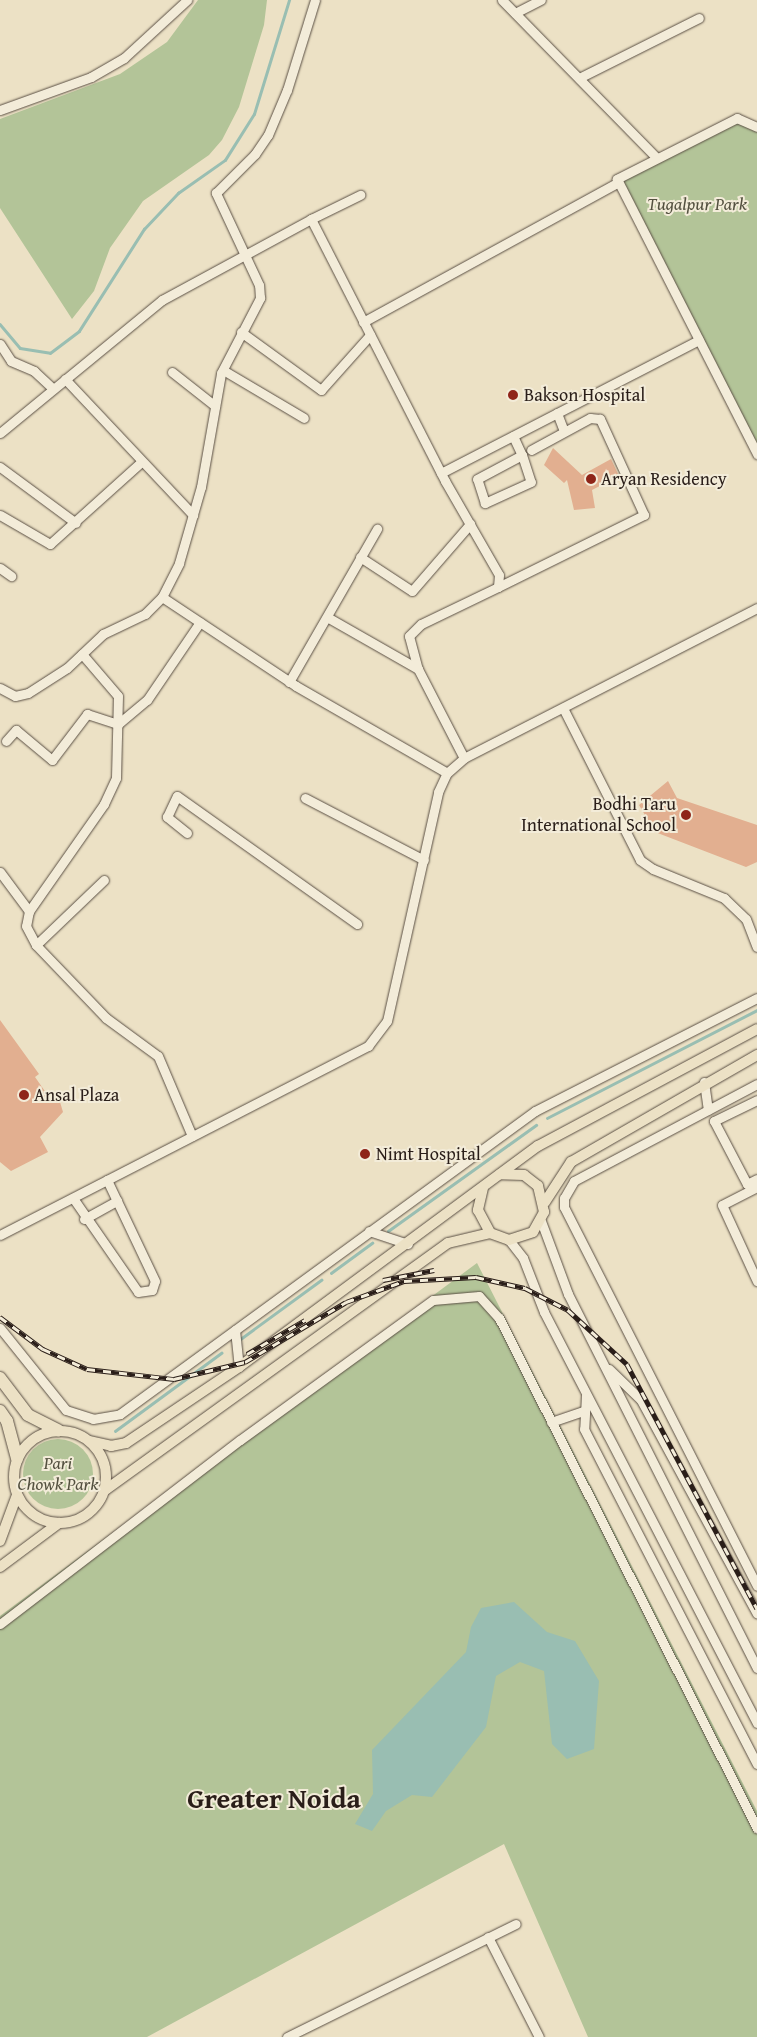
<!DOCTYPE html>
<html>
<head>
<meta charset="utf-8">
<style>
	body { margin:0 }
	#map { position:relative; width:757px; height:2037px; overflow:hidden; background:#ece1c5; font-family:"Gentium Book Plus",serif }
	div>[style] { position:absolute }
	.green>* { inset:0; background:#b3c498 }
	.round { border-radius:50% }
	.water>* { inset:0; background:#99beb2 }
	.stream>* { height:2.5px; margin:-1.25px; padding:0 1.25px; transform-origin:1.25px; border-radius:1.25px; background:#99beb2 }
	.building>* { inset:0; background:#e2af90 }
	.roads { filter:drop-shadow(0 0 1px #5a4f44) drop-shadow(0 0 1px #5a4f44) }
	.minor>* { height:9px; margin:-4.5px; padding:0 4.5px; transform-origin:4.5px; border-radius:4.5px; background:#f3ecd9 }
	.major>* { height:10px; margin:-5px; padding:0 5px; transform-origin:5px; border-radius:5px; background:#ece1c5 }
	.major>.ring { margin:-5px; padding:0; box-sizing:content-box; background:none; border:10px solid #ece1c5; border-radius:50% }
	.highway>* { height:12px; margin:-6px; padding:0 6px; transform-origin:6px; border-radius:6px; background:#ece1c5 }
	.rail>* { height:4.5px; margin-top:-2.25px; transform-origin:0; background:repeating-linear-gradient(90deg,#f3ecd9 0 8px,#2a1e19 0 16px); box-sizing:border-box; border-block:1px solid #2a1e19 }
	.dots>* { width:14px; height:14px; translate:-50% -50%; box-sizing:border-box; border:2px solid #f3ecd9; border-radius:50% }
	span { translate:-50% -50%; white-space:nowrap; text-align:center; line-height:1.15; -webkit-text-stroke:4px #f3ecd9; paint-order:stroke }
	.park-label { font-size:18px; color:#53503f; font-style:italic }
	.poi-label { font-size:18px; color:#2a1e19 }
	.left { translate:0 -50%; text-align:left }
	.right { translate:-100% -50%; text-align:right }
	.town-label { font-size:28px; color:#2a1e19; font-weight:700 }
</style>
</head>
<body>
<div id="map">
	<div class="green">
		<div style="clip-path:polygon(198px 0,267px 0,264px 25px,239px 107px,222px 140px,209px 155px,143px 201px,110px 248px,94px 291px,72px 319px,0 208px,0 119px,120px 74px,167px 42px)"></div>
		<div style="clip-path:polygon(737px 119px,757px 127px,757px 454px,618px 175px)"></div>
		<div style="clip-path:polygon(477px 1263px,757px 1811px,757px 2037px,588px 2037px,504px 1844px,147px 2037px,0 2037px,0 1616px)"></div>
		<div class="round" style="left:23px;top:1439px;width:70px;height:70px"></div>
	</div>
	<div class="water">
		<div style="clip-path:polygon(514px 1602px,547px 1632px,575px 1641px,599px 1681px,594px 1749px,567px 1759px,552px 1744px,544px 1671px,520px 1662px,496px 1676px,486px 1727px,432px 1797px,412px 1795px,386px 1811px,372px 1831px,355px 1824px,373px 1794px,372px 1750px,466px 1652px,471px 1627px,481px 1608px)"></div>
	</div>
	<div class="stream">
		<div style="left:0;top:324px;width:31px;rotate:50deg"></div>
		<div style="left:20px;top:348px;width:30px;rotate:9deg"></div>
		<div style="left:50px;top:353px;width:36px;rotate:-37deg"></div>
		<div style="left:79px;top:331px;width:121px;rotate:-57.5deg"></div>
		<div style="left:144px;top:229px;width:50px;rotate:-46.6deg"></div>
		<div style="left:178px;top:193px;width:57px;rotate:-35.1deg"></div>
		<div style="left:225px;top:160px;width:54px;rotate:-57.8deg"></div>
		<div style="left:254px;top:114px;width:119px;rotate:-72.9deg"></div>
		<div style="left:547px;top:1118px;width:236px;rotate:-27.2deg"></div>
		<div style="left:388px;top:1231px;width:182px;rotate:-35.6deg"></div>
		<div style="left:331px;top:1273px;width:51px;rotate:-36.2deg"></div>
		<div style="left:239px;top:1340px;width:102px;rotate:-36.2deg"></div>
		<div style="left:115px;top:1431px;width:132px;rotate:-36.3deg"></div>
	</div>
	<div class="building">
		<div style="clip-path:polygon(553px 448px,582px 475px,611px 459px,619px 476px,592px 490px,595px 508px,574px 510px,567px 480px,564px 483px,544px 465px)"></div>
		<div style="clip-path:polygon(668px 781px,677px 798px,757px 825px,757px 862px,746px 867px,655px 832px,639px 805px)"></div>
		<div style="clip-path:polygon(0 1020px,39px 1074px,35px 1077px,49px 1097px,57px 1092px,63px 1112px,40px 1137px,48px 1152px,11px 1171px,0 1162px)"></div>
	</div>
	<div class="roads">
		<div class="minor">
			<div style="left:502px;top:0;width:220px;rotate:45.6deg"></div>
			<div style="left:515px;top:13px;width:29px;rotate:-27deg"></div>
			<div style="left:579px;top:78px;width:134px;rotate:-26.6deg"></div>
			<div style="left:0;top:110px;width:97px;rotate:-19.9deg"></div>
			<div style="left:91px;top:77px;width:38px;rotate:-30deg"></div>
			<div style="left:124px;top:58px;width:86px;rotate:-42.6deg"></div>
			<div style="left:757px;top:127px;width:22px;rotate:-156deg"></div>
			<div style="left:737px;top:118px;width:135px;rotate:153.1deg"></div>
			<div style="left:617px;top:179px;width:309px;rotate:63deg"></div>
			<div style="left:311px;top:219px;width:55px;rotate:-26.1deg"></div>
			<div style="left:363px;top:322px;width:290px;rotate:-28.7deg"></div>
			<div style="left:241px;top:332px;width:99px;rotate:35.9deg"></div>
			<div style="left:321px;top:390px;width:74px;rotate:-48.3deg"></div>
			<div style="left:0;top:344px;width:20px;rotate:57deg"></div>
			<div style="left:11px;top:361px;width:25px;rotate:23deg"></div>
			<div style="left:34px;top:371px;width:26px;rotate:43deg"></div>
			<div style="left:223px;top:370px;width:94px;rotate:30.7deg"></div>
			<div style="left:172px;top:372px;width:55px;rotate:38.3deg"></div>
			<div style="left:65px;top:379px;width:187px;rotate:46.7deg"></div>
			<div style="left:557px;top:413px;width:19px;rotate:69deg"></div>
			<div style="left:0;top:433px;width:210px;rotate:-39.4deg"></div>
			<div style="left:162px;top:300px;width:170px;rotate:-28.5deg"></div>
			<div style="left:311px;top:219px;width:294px;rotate:62.9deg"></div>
			<div style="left:445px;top:481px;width:108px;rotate:60.1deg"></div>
			<div style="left:499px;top:575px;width:12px;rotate:95deg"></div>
			<div style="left:498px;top:587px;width:85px;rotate:154.3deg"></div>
			<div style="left:421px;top:624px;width:17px;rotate:135deg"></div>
			<div style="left:409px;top:636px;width:34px;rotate:75deg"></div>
			<div style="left:418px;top:669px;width:100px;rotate:62.7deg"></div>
			<div style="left:513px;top:436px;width:21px;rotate:65deg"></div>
			<div style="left:522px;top:455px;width:28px;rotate:72deg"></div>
			<div style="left:531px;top:482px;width:51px;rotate:155.5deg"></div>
			<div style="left:485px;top:503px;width:25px;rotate:-108deg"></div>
			<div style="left:477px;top:479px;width:51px;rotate:-28.1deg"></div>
			<div style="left:0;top:467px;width:94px;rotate:36.4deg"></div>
			<div style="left:441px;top:473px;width:290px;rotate:-27.3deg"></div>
			<div style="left:0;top:515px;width:58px;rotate:30.1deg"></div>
			<div style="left:50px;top:544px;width:121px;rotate:-42deg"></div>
			<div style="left:360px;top:557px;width:62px;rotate:33.2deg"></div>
			<div style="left:412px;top:591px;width:89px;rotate:-49.1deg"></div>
			<div style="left:0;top:568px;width:14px;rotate:36deg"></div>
			<div style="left:498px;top:587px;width:163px;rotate:-26.3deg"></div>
			<div style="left:644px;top:515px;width:106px;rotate:-114.6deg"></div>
			<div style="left:600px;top:419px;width:10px;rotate:-174deg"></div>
			<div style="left:590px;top:418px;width:67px;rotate:151.5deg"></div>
			<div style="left:162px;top:597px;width:38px;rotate:-63deg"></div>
			<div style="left:179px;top:563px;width:79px;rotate:-73.9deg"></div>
			<div style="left:201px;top:487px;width:116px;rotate:-80deg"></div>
			<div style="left:221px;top:373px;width:85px;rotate:-62.5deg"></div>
			<div style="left:260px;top:298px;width:13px;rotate:-94deg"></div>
			<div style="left:259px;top:285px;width:102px;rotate:-115.1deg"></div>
			<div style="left:216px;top:193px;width:55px;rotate:-45deg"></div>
			<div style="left:255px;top:154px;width:23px;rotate:-56deg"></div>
			<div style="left:268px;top:135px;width:49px;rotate:-67.1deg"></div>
			<div style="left:287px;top:90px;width:94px;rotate:-72.7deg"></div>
			<div style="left:327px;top:617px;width:105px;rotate:29.7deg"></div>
			<div style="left:82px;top:654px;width:55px;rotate:49.4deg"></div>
			<div style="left:118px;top:696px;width:82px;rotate:91.4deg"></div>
			<div style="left:116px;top:778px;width:29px;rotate:115deg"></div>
			<div style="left:104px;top:804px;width:131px;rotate:125deg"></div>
			<div style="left:29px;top:911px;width:15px;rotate:101deg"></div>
			<div style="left:26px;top:926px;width:21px;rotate:62deg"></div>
			<div style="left:36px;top:945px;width:101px;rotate:46.2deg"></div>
			<div style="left:106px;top:1018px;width:64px;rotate:36.2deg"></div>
			<div style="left:158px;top:1056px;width:87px;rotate:67deg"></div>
			<div style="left:289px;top:682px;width:177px;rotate:-60.1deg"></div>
			<div style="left:0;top:688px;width:17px;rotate:28deg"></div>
			<div style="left:15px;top:696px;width:13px;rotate:-13deg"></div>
			<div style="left:28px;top:693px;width:46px;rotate:-32.7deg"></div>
			<div style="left:67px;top:668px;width:50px;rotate:-43.4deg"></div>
			<div style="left:103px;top:634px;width:47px;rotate:-25.5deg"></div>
			<div style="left:145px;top:614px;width:24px;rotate:-45deg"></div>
			<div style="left:162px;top:597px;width:161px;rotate:33.6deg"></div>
			<div style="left:296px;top:686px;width:174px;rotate:29.9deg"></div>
			<div style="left:563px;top:708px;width:170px;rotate:63.1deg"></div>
			<div style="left:640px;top:860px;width:16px;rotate:35deg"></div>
			<div style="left:653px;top:869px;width:77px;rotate:22.2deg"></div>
			<div style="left:724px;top:898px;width:30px;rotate:44deg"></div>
			<div style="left:746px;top:919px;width:30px;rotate:69deg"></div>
			<div style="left:6px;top:741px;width:15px;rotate:-48deg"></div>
			<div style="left:16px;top:730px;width:47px;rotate:39.8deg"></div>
			<div style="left:52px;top:760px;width:58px;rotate:-52.7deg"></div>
			<div style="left:87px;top:714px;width:33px;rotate:18deg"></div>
			<div style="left:118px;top:724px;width:38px;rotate:-40deg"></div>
			<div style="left:147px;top:700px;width:94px;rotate:-55.8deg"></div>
			<div style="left:305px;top:798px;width:134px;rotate:27.5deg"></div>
			<div style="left:187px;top:833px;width:26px;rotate:-141deg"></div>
			<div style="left:167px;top:817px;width:23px;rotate:-65deg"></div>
			<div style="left:177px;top:796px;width:221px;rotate:35.4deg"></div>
			<div style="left:0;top:872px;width:49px;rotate:53.4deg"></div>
			<div style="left:36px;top:945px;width:94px;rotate:-43.7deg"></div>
			<div style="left:704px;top:1082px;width:28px;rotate:82deg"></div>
			<div style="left:757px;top:1084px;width:207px;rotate:152.1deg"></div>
			<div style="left:574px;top:1181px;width:20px;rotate:120deg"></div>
			<div style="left:564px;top:1198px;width:9px;rotate:90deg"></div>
			<div style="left:564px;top:1207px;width:425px;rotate:63deg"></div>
			<div style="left:757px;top:1100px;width:48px;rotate:154deg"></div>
			<div style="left:714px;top:1121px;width:71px;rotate:62.4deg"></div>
			<div style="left:747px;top:1184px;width:11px;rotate:-27deg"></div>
			<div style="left:757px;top:1187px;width:39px;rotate:153deg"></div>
			<div style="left:722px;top:1205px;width:84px;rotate:65.3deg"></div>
			<div style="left:73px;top:1198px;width:114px;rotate:55.3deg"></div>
			<div style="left:138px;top:1292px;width:14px;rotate:-8deg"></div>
			<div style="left:152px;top:1290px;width:9px;rotate:-72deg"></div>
			<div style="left:155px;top:1281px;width:112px;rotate:-115.4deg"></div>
			<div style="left:84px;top:1219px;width:38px;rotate:-29deg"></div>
			<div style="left:541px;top:1221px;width:78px;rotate:69.7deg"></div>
			<div style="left:568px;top:1294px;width:419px;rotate:63.2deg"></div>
			<div style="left:369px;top:1231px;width:41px;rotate:18.4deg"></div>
			<div style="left:0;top:1235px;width:414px;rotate:-27.2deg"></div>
			<div style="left:368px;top:1046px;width:31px;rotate:-53deg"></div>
			<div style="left:387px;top:1021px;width:235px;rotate:-77.4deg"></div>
			<div style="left:438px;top:792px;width:21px;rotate:-65deg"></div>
			<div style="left:447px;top:773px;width:23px;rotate:-41deg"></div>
			<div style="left:464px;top:758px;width:329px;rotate:-27.1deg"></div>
			<div style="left:509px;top:1240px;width:23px;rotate:52deg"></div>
			<div style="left:523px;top:1258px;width:58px;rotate:68.7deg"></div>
			<div style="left:544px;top:1312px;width:463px;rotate:62.6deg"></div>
			<div style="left:0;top:1328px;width:105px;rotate:51.2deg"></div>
			<div style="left:66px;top:1410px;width:28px;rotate:18deg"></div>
			<div style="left:93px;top:1419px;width:27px;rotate:-10deg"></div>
			<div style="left:120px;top:1414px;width:514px;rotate:-36.13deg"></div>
			<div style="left:535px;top:1111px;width:249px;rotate:-27deg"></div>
			<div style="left:235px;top:1330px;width:37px;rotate:84deg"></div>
			<div style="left:609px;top:1369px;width:45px;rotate:44.1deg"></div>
			<div style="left:641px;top:1400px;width:243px;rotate:61.5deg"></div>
			<div style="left:586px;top:1395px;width:34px;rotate:93deg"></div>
			<div style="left:584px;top:1429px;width:377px;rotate:62.7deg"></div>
			<div style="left:551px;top:1422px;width:34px;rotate:-19deg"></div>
			<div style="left:0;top:1624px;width:302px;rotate:-37.5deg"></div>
			<div style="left:240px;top:1440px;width:238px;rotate:-36deg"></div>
			<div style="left:433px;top:1300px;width:46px;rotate:-5deg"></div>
			<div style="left:479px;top:1296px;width:30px;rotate:48deg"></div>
			<div style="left:499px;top:1318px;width:572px;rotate:63.17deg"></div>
			<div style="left:488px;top:1937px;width:112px;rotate:63deg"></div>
			<div style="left:287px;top:2037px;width:255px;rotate:-26.3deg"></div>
		</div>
		<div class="major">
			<div style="left:483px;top:1188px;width:23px;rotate:103deg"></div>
			<div style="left:478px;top:1210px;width:26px;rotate:62deg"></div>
			<div style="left:490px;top:1233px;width:20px;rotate:20deg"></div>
			<div style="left:509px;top:1240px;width:25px;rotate:-18deg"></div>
			<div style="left:533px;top:1232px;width:23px;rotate:-61deg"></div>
			<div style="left:544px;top:1212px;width:27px;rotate:-103deg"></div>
			<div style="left:538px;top:1186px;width:18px;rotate:-142deg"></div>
			<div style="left:524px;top:1175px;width:24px;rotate:-178deg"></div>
			<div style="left:545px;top:1202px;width:48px;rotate:-57deg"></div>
			<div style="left:571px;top:1162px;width:215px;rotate:-29.9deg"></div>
			<div class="ring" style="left:14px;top:1431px;width:82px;height:82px"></div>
			<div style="left:90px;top:1441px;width:22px;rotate:13deg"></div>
			<div style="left:111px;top:1446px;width:15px;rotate:-11deg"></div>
			<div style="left:126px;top:1443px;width:136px;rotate:-33.9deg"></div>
			<div style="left:239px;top:1367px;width:372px;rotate:-36.5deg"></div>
			<div style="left:538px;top:1146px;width:248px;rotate:-28.1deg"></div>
			<div style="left:104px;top:1491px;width:424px;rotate:-35.8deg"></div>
			<div style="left:448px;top:1243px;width:43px;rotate:-13.4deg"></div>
			<div style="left:0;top:1541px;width:49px;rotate:-69.7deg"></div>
			<div style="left:0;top:1567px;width:74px;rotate:-36.7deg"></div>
		</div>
		<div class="highway">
			<div style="left:0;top:1378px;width:46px;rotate:52.9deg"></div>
			<div style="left:28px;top:1415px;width:34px;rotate:27deg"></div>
			<div style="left:0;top:1411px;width:12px;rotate:55deg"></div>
			<div style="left:7px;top:1421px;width:39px;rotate:75deg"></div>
		</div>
	</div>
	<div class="rail">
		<div style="left:383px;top:1280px;width:52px;rotate:-11.1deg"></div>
		<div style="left:0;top:1317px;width:54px;rotate:36.7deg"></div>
		<div style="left:43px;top:1349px;width:48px;rotate:24.4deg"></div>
		<div style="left:87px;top:1369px;width:88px;rotate:6.6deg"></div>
		<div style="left:174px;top:1379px;width:73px;rotate:-13.5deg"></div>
		<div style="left:245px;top:1362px;width:117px;rotate:-30.7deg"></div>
		<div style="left:346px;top:1302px;width:62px;rotate:-19.9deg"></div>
		<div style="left:404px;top:1281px;width:72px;rotate:-3.2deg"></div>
		<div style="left:476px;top:1277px;width:50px;rotate:12.7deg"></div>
		<div style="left:525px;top:1288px;width:48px;rotate:27.1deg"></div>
		<div style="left:568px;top:1310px;width:80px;rotate:42.5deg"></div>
		<div style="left:627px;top:1364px;width:277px;rotate:62deg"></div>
		<div style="left:247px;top:1354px;width:67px;rotate:-30.4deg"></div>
	</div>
	<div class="dots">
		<div style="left:513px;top:395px;background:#8f2418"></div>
		<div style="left:591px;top:479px;background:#8f2418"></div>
		<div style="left:686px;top:815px;background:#8f2418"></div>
		<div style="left:24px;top:1095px;background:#8f2418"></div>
		<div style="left:365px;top:1154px;background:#8f2418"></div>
	</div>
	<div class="park-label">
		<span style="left:697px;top:204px">Tugalpur Park</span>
		<span style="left:58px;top:1474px">Pari<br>Chowk Park</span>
	</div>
	<div class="poi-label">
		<span class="left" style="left:524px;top:395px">Bakson Hospital</span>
		<span class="left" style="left:601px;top:479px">Aryan Residency</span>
		<span class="right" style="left:676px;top:815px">Bodhi Taru<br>International School</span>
		<span class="left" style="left:34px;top:1095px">Ansal Plaza</span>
		<span class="left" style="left:376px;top:1154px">Nimt Hospital</span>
	</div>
	<div class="town-label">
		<span style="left:274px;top:1798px">Greater Noida</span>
	</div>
</div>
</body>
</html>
